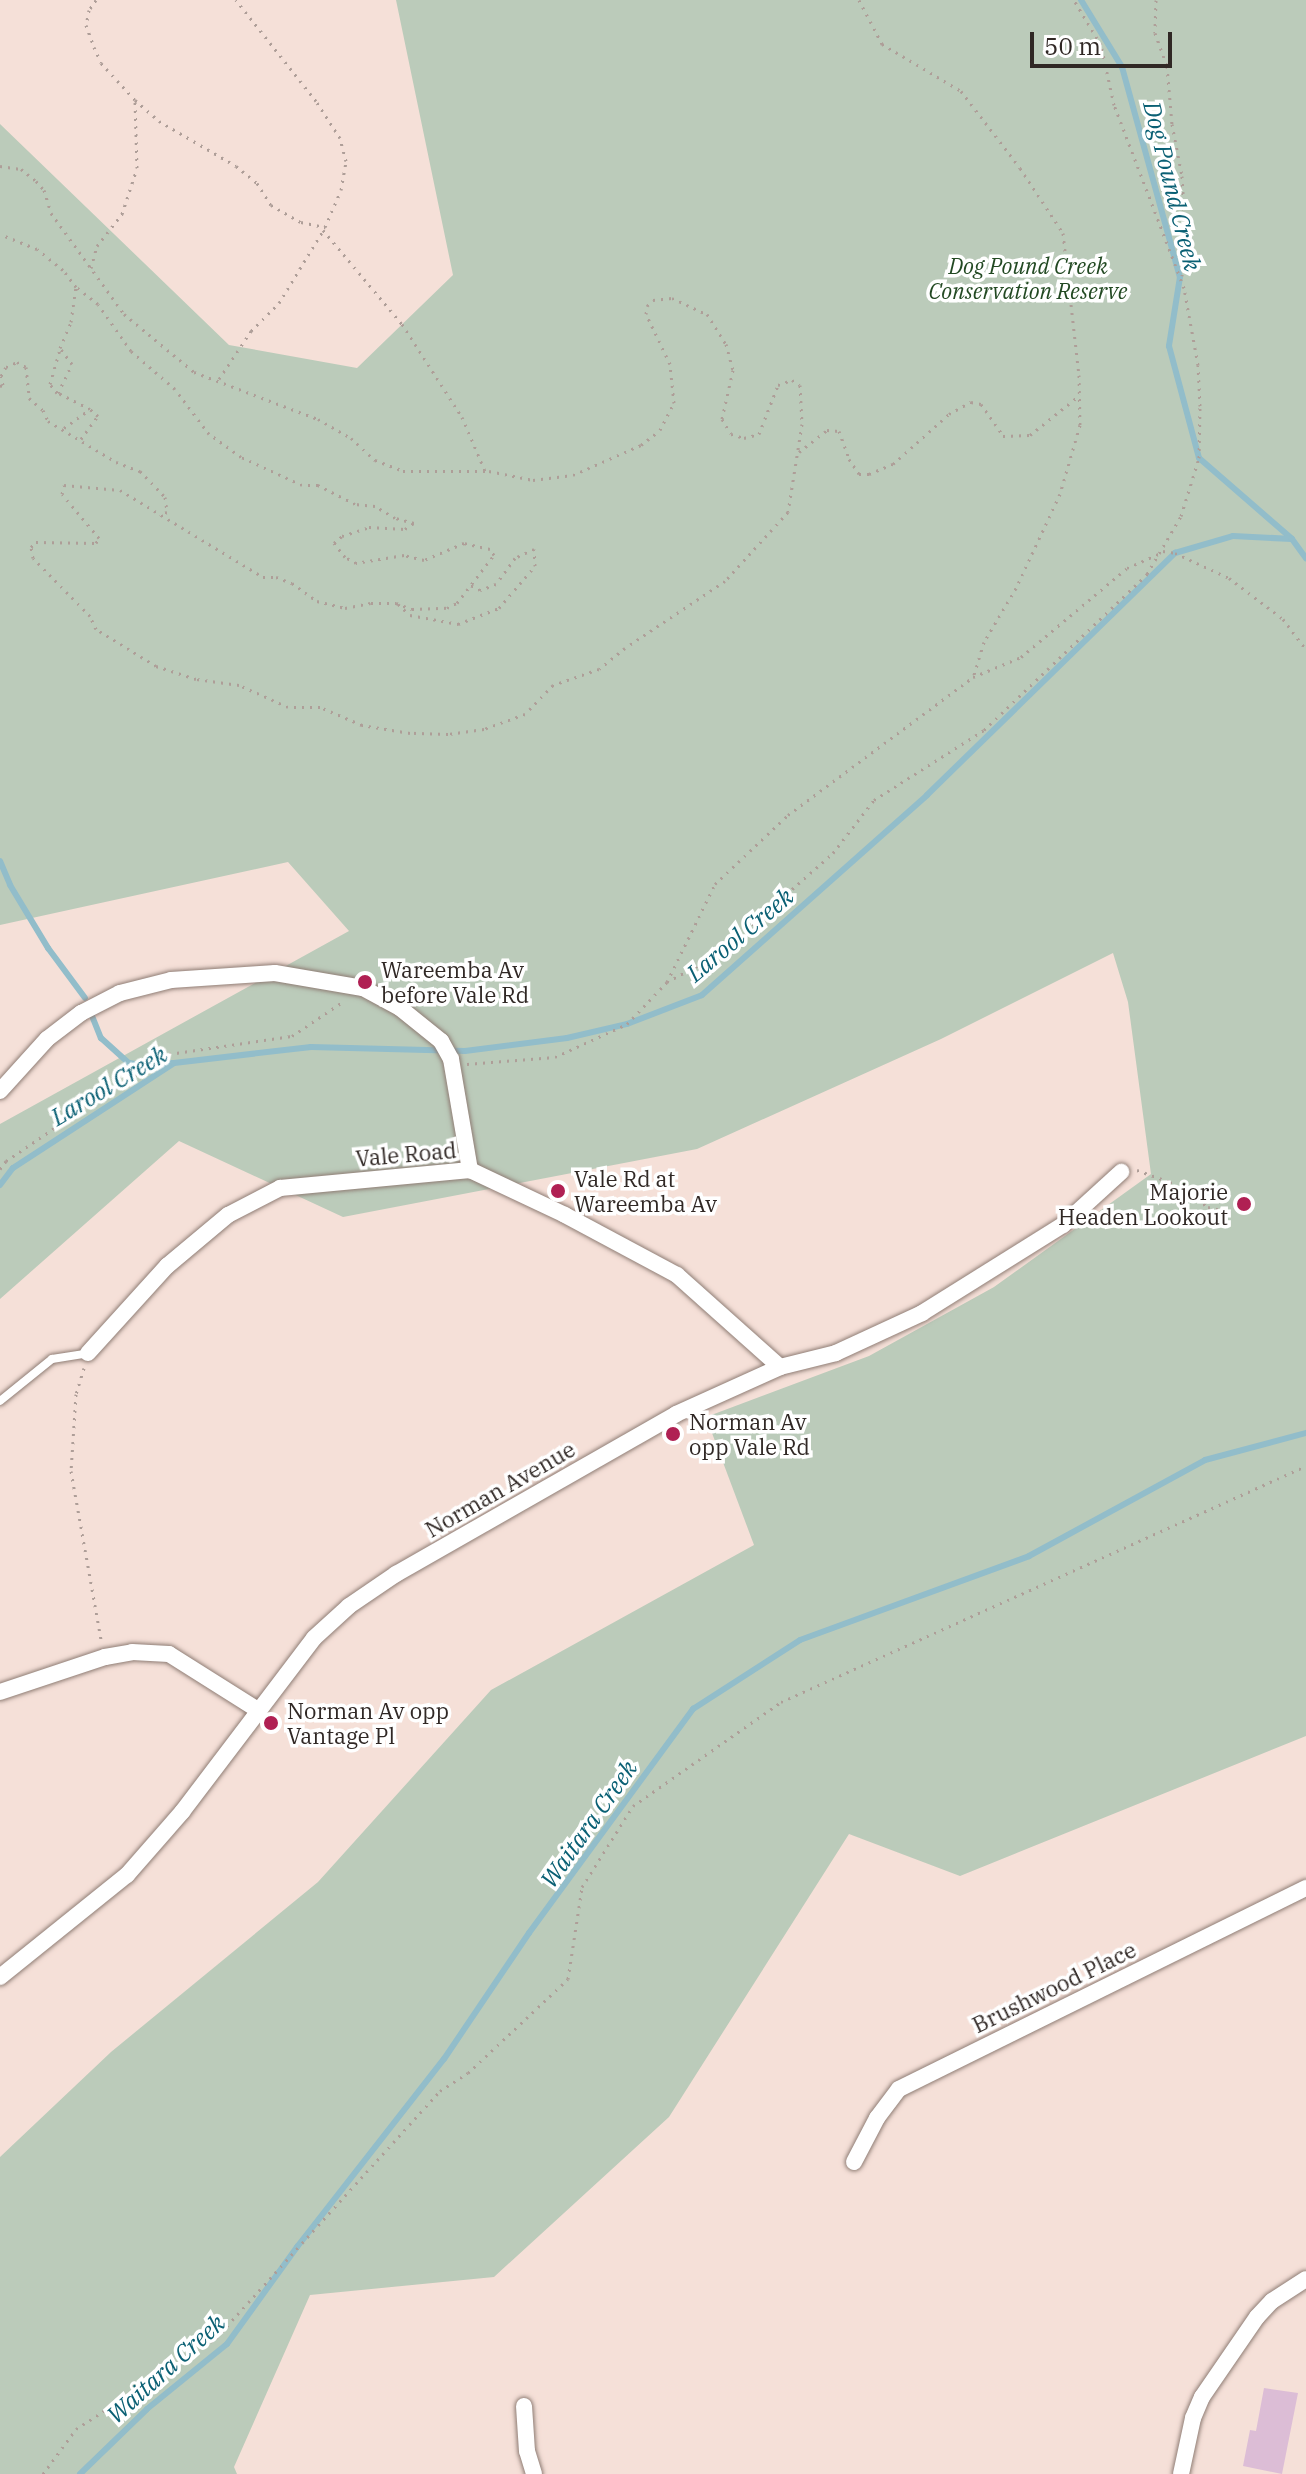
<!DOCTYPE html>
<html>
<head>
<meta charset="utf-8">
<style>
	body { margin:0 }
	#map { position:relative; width:1306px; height:2474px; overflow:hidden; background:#f5e0d8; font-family:"IBM Plex Serif",serif }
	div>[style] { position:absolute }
	.green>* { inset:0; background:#bbcbba }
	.stream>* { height:6px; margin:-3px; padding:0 3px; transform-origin:3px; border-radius:3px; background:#92bdca }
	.building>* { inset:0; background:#dcbdd6 }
	.path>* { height:3px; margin-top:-1.5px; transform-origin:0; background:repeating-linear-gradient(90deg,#ae9e98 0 2px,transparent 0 8px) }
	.roads { filter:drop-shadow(0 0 2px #8f7d75) drop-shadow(0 0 2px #8f7d75) }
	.service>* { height:8px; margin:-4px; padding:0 4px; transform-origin:4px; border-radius:4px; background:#fff }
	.minor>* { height:16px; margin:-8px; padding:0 8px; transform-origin:8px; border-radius:8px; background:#fff }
	.dots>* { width:22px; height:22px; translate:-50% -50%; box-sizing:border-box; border:4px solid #fff; border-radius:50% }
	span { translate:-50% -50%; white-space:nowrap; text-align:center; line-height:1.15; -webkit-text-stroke:7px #fff; paint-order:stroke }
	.park-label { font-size:22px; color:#224922; font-style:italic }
	.poi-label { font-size:22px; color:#302825 }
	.left { translate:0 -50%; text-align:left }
	.right { translate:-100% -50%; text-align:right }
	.street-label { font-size:22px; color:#302825 }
	.water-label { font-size:24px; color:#0a6074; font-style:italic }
	.scale { position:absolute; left:1030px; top:32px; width:142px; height:36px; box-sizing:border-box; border:4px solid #302825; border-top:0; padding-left:10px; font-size:24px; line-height:28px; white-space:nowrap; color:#302825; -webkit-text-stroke:6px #fff; paint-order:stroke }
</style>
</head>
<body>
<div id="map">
	<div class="green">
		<div style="clip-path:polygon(396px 0,1306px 0,1306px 1736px,960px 1876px,849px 1834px,669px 2117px,494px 2277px,310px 2295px,234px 2467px,237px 2474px,0 2474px,0 2157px,111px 2052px,318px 1882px,491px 1690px,754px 1545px,706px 1417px,869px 1356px,994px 1287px,1151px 1174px,1128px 1002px,1113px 953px,941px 1039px,697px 1149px,343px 1217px,179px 1141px,0 1299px,0 1124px,349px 931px,288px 862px,0 925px,0 124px,229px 345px,357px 368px,453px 275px)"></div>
	</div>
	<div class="stream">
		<div style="left:1081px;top:0;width:79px;rotate:58.5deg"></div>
		<div style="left:1122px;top:67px;width:218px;rotate:74.6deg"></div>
		<div style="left:1180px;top:277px;width:70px;rotate:99.1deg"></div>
		<div style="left:1169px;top:346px;width:116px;rotate:75deg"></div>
		<div style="left:1199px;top:458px;width:122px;rotate:41deg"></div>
		<div style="left:0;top:861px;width:26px;rotate:67deg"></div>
		<div style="left:10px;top:885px;width:74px;rotate:58.9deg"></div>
		<div style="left:48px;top:948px;width:62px;rotate:53.5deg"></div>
		<div style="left:92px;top:1016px;width:24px;rotate:68deg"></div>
		<div style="left:101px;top:1038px;width:38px;rotate:42deg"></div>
		<div style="left:129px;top:1063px;width:21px;rotate:8deg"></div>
		<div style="left:150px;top:1066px;width:22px;rotate:-8deg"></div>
		<div style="left:0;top:1185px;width:21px;rotate:-53deg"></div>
		<div style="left:13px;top:1168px;width:192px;rotate:-33.1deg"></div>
		<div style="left:174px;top:1063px;width:138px;rotate:-6.7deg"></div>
		<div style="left:311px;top:1047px;width:154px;rotate:1.5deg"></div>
		<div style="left:465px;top:1051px;width:103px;rotate:-7.3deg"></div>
		<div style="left:567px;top:1038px;width:62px;rotate:-13.1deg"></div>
		<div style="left:627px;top:1024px;width:80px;rotate:-21.1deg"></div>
		<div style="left:702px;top:995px;width:301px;rotate:-41.6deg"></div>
		<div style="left:927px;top:795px;width:347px;rotate:-44.3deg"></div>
		<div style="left:1175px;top:553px;width:60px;rotate:-16.3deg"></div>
		<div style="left:1233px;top:536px;width:59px;rotate:2.9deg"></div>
		<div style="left:1292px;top:539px;width:24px;rotate:54deg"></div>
		<div style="left:80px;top:2474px;width:93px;rotate:-44.1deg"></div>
		<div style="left:147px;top:2409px;width:103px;rotate:-39.1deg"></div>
		<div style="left:227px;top:2344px;width:120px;rotate:-54.2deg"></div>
		<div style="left:297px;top:2247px;width:239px;rotate:-52deg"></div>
		<div style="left:444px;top:2059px;width:152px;rotate:-56deg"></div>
		<div style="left:529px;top:1933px;width:278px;rotate:-53.8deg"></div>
		<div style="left:693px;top:1709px;width:127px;rotate:-32.8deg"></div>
		<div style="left:800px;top:1640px;width:244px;rotate:-20.1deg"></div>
		<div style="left:1029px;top:1556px;width:200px;rotate:-28.6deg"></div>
		<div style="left:1205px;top:1460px;width:105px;rotate:-15deg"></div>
	</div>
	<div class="building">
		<div style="clip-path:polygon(1264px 2388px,1298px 2393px,1282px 2474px,1243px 2466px,1250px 2430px,1256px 2431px)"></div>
	</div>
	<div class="path">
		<div style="left:96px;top:0;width:12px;rotate:125deg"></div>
		<div style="left:89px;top:10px;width:15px;rotate:101deg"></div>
		<div style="left:86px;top:25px;width:23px;rotate:70deg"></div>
		<div style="left:94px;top:47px;width:17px;rotate:66deg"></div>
		<div style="left:101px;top:63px;width:50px;rotate:47.4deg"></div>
		<div style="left:135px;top:100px;width:32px;rotate:41deg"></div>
		<div style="left:159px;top:121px;width:89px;rotate:30.3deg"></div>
		<div style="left:236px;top:166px;width:27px;rotate:39deg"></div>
		<div style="left:257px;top:183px;width:26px;rotate:58deg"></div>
		<div style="left:271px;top:205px;width:34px;rotate:30deg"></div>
		<div style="left:301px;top:222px;width:25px;rotate:12deg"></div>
		<div style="left:325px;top:227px;width:40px;rotate:-66.6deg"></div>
		<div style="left:341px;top:190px;width:29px;rotate:-80deg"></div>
		<div style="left:346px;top:161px;width:24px;rotate:-105deg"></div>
		<div style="left:340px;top:138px;width:44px;rotate:-123deg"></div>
		<div style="left:316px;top:101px;width:129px;rotate:-128.4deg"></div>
		<div style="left:859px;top:0;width:50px;rotate:62.4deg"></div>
		<div style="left:882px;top:44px;width:92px;rotate:30.7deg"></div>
		<div style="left:961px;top:91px;width:97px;rotate:52.5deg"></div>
		<div style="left:1020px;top:168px;width:78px;rotate:56.5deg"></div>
		<div style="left:1063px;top:233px;width:143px;rotate:83.6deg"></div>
		<div style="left:1079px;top:375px;width:50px;rotate:88.9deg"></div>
		<div style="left:1080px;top:425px;width:72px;rotate:106.2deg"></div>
		<div style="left:1060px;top:494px;width:104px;rotate:115.1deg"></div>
		<div style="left:1016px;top:588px;width:63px;rotate:120.7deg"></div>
		<div style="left:984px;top:642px;width:37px;rotate:107deg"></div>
		<div style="left:1156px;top:0;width:33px;rotate:92deg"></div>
		<div style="left:1155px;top:33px;width:35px;rotate:70deg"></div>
		<div style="left:1167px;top:66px;width:58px;rotate:85.1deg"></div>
		<div style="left:1172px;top:124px;width:53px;rotate:79.1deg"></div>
		<div style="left:1182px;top:176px;width:67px;rotate:86.6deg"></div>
		<div style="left:1186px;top:243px;width:33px;rotate:97deg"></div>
		<div style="left:0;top:166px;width:21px;rotate:8deg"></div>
		<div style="left:21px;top:169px;width:19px;rotate:39deg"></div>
		<div style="left:36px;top:181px;width:12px;rotate:48deg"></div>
		<div style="left:44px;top:190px;width:24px;rotate:73deg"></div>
		<div style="left:51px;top:213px;width:125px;rotate:54.1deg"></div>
		<div style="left:124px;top:314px;width:91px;rotate:39.6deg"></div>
		<div style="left:194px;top:372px;width:133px;rotate:20.8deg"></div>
		<div style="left:318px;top:419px;width:38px;rotate:30deg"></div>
		<div style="left:351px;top:438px;width:33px;rotate:43deg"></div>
		<div style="left:375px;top:460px;width:30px;rotate:21deg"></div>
		<div style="left:403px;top:471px;width:86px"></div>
		<div style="left:489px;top:471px;width:45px;rotate:11.6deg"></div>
		<div style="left:533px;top:480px;width:40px;rotate:-7.1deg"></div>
		<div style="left:573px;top:475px;width:74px;rotate:-23.8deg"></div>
		<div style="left:641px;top:445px;width:24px;rotate:-38deg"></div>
		<div style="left:660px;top:430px;width:30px;rotate:-63deg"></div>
		<div style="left:674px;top:403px;width:39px;rotate:-96deg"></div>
		<div style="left:670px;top:364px;width:55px;rotate:-115.6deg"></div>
		<div style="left:646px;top:314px;width:8px;rotate:-83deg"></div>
		<div style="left:647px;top:306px;width:8px;rotate:-45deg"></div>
		<div style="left:653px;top:300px;width:19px;rotate:-6deg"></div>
		<div style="left:672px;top:298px;width:38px;rotate:25deg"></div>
		<div style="left:707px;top:314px;width:36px;rotate:58deg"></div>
		<div style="left:726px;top:344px;width:27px;rotate:75deg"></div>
		<div style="left:733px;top:370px;width:50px;rotate:102.7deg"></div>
		<div style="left:722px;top:419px;width:17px;rotate:59deg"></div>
		<div style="left:731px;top:434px;width:14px;rotate:17deg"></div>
		<div style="left:744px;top:438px;width:16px;rotate:-15deg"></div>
		<div style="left:759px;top:434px;width:53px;rotate:-68.8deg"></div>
		<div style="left:778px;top:385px;width:15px;rotate:-20deg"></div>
		<div style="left:792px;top:380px;width:9px;rotate:32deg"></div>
		<div style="left:800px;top:385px;width:39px;rotate:87deg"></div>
		<div style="left:802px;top:424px;width:89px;rotate:99deg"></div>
		<div style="left:788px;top:512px;width:93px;rotate:132.4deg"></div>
		<div style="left:725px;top:581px;width:120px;rotate:146.2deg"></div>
		<div style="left:625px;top:648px;width:33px;rotate:141deg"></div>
		<div style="left:599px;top:669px;width:49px;rotate:160.8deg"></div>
		<div style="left:553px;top:685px;width:40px;rotate:134deg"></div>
		<div style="left:525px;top:714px;width:44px;rotate:159.9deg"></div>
		<div style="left:484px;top:729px;width:36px;rotate:172deg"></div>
		<div style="left:448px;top:734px;width:38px;rotate:-178deg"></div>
		<div style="left:410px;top:733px;width:49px;rotate:-170.5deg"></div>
		<div style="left:362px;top:725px;width:46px;rotate:-156.8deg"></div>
		<div style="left:320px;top:707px;width:32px;rotate:180deg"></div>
		<div style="left:288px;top:707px;width:54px;rotate:-155.8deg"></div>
		<div style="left:239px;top:685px;width:43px;rotate:-172.1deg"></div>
		<div style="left:196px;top:679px;width:42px;rotate:-162deg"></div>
		<div style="left:156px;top:666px;width:70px;rotate:-148.3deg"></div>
		<div style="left:96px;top:629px;width:14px;rotate:-115deg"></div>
		<div style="left:90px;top:616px;width:81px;rotate:-134.5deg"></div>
		<div style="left:33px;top:558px;width:11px;rotate:-100deg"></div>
		<div style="left:31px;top:547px;width:7px;rotate:-45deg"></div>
		<div style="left:36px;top:542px;width:60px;rotate:1deg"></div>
		<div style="left:96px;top:543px;width:6px;rotate:-59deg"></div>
		<div style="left:99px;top:538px;width:57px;rotate:-130.1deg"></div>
		<div style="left:62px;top:494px;width:9px;rotate:-77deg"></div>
		<div style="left:64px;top:485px;width:56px;rotate:5.1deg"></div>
		<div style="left:120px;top:490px;width:167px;rotate:31.3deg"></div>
		<div style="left:263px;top:577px;width:13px"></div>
		<div style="left:276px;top:577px;width:17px;rotate:21deg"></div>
		<div style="left:292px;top:583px;width:31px;rotate:36deg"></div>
		<div style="left:317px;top:601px;width:29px;rotate:14deg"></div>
		<div style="left:345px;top:608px;width:26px;rotate:-11deg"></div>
		<div style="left:371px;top:603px;width:25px"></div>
		<div style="left:396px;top:603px;width:17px;rotate:21deg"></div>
		<div style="left:412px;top:609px;width:35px;rotate:-2deg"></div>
		<div style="left:447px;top:608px;width:11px;rotate:-27deg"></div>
		<div style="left:457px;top:603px;width:61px;rotate:-52.4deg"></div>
		<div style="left:494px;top:555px;width:7px;rotate:-124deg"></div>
		<div style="left:490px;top:549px;width:27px;rotate:-167deg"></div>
		<div style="left:464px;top:543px;width:43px;rotate:157deg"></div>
		<div style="left:424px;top:560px;width:21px;rotate:-166deg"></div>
		<div style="left:404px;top:555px;width:49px;rotate:170.5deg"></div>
		<div style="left:356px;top:563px;width:13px;rotate:-151deg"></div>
		<div style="left:345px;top:557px;width:18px;rotate:-128deg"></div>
		<div style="left:334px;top:543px;width:11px;rotate:-41deg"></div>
		<div style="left:342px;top:536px;width:28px;rotate:-18deg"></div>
		<div style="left:369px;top:527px;width:36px;rotate:3deg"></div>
		<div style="left:405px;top:529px;width:11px;rotate:-34deg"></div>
		<div style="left:414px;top:523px;width:20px;rotate:-165deg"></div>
		<div style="left:395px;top:518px;width:23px;rotate:-149deg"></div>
		<div style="left:375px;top:506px;width:20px;rotate:-174deg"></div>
		<div style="left:355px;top:504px;width:42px;rotate:-152.8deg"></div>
		<div style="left:318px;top:485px;width:16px;rotate:180deg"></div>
		<div style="left:302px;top:485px;width:67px;rotate:-155.3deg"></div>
		<div style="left:241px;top:457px;width:39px;rotate:-144deg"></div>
		<div style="left:209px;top:434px;width:56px;rotate:-127.1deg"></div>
		<div style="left:175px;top:389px;width:58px;rotate:-139.2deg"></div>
		<div style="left:131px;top:351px;width:57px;rotate:-125.1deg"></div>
		<div style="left:98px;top:304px;width:28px;rotate:-142deg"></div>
		<div style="left:76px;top:287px;width:21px;rotate:-127deg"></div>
		<div style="left:63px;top:270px;width:33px;rotate:-141deg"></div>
		<div style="left:37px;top:249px;width:40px;rotate:-158deg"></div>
		<div style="left:323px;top:230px;width:123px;rotate:50deg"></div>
		<div style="left:402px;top:324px;width:111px;rotate:57.2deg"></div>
		<div style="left:462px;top:417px;width:59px;rotate:66.9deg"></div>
		<div style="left:91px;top:268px;width:23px;rotate:-75deg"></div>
		<div style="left:97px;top:246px;width:41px;rotate:-52deg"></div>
		<div style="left:122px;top:214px;width:48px;rotate:-71.9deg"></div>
		<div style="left:137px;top:168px;width:68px;rotate:-91.7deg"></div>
		<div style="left:219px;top:379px;width:58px;rotate:-56.3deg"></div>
		<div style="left:251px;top:331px;width:40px;rotate:-45deg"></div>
		<div style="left:279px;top:303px;width:87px;rotate:-58.7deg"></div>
		<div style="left:0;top:386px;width:3px;rotate:-18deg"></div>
		<div style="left:3px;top:385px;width:9px;rotate:-103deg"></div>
		<div style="left:1px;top:376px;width:10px;rotate:-61deg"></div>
		<div style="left:6px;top:367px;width:12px;rotate:-24deg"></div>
		<div style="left:17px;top:362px;width:10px;rotate:29deg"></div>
		<div style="left:26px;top:367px;width:31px;rotate:84deg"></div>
		<div style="left:29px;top:398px;width:18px;rotate:41deg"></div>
		<div style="left:43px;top:410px;width:12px;rotate:66deg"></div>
		<div style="left:48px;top:421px;width:79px;rotate:31.1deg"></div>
		<div style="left:116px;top:462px;width:26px;rotate:21deg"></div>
		<div style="left:140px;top:471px;width:36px;rotate:46deg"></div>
		<div style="left:165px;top:497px;width:15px;rotate:82deg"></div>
		<div style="left:167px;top:512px;width:8px;rotate:157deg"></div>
		<div style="left:57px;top:393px;width:11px;rotate:-128deg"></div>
		<div style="left:50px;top:384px;width:37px;rotate:-74deg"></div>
		<div style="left:64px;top:428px;width:32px;rotate:-36deg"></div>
		<div style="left:90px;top:409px;width:36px;rotate:-153deg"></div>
		<div style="left:58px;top:393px;width:32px;rotate:-64deg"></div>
		<div style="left:72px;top:364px;width:20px;rotate:-127deg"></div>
		<div style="left:60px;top:348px;width:28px;rotate:-67deg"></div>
		<div style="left:71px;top:322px;width:35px;rotate:-82deg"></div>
		<div style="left:81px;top:439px;width:29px;rotate:-54deg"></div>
		<div style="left:98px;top:416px;width:11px;rotate:-139deg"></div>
		<div style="left:799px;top:452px;width:36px;rotate:-38deg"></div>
		<div style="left:827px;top:430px;width:12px;rotate:5deg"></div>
		<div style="left:839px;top:431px;width:30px;rotate:70deg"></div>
		<div style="left:849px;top:459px;width:18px;rotate:56deg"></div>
		<div style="left:859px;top:474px;width:10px"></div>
		<div style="left:869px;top:474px;width:26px;rotate:-23deg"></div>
		<div style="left:893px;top:464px;width:75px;rotate:-41.8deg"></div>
		<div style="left:949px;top:414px;width:25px;rotate:-29deg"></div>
		<div style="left:971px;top:402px;width:10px;rotate:11deg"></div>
		<div style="left:981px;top:404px;width:39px;rotate:55deg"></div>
		<div style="left:1003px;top:436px;width:27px;rotate:-2deg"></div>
		<div style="left:1030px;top:435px;width:64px;rotate:-38.7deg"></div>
		<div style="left:1163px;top:551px;width:12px;rotate:9deg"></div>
		<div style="left:1175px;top:553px;width:60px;rotate:24.8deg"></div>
		<div style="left:1229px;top:578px;width:68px;rotate:37.2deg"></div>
		<div style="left:1283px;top:619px;width:39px;rotate:53deg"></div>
		<div style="left:398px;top:604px;width:16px;rotate:43deg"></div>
		<div style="left:410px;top:615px;width:49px;rotate:10.6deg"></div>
		<div style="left:458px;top:624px;width:44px;rotate:-21.3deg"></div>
		<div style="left:499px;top:608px;width:55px;rotate:-49.4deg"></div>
		<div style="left:535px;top:566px;width:17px;rotate:-93deg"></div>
		<div style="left:534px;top:549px;width:21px;rotate:155deg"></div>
		<div style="left:515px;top:558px;width:32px;rotate:126deg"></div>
		<div style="left:496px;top:584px;width:17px;rotate:159deg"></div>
		<div style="left:480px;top:590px;width:11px;rotate:-153deg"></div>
		<div style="left:667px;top:982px;width:55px;rotate:-28.4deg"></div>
		<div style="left:715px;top:956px;width:78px;rotate:-40.8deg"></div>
		<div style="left:774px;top:905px;width:79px;rotate:-41.4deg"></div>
		<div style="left:833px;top:853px;width:67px;rotate:-52.3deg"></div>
		<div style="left:874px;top:800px;width:130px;rotate:-32.5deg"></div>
		<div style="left:984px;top:730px;width:226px;rotate:-43.7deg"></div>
		<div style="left:1147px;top:574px;width:67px;rotate:-59.6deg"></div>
		<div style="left:1181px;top:516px;width:61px;rotate:-72.8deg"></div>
		<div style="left:1199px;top:458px;width:52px;rotate:-88.9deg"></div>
		<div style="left:1200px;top:406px;width:41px;rotate:-92.8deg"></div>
		<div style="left:1198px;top:365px;width:78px;rotate:-100.3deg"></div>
		<div style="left:1184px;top:288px;width:196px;rotate:-110.9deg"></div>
		<div style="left:1114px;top:105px;width:61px;rotate:-102.2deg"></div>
		<div style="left:1101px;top:45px;width:52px;rotate:-121deg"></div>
		<div style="left:467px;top:1064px;width:88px;rotate:-4.5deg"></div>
		<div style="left:555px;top:1057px;width:79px;rotate:-24.6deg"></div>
		<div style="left:627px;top:1024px;width:58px;rotate:-46.4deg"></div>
		<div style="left:667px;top:982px;width:109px;rotate:-63.9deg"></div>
		<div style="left:715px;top:884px;width:100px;rotate:-43.4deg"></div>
		<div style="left:788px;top:815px;width:231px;rotate:-36.7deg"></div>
		<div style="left:973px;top:677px;width:52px;rotate:-22.6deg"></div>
		<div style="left:1021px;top:657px;width:138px;rotate:-40deg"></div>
		<div style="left:1127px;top:568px;width:36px;rotate:-24deg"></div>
		<div style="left:0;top:1169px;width:10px;rotate:-53deg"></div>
		<div style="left:6px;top:1161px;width:99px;rotate:-34.3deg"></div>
		<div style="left:88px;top:1105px;width:96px;rotate:-32.2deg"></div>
		<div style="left:169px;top:1054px;width:124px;rotate:-8.3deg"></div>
		<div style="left:292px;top:1036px;width:59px;rotate:-34deg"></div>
		<div style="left:1137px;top:1170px;width:35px;rotate:20deg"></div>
		<div style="left:1170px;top:1182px;width:45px;rotate:33.3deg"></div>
		<div style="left:1208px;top:1207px;width:22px;rotate:13deg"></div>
		<div style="left:1229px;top:1212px;width:17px;rotate:-28deg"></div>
		<div style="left:84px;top:1368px;width:27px;rotate:107deg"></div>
		<div style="left:76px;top:1394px;width:77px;rotate:93.7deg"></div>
		<div style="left:71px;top:1471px;width:172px;rotate:79.9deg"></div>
		<div style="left:43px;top:2474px;width:56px;rotate:-53.7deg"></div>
		<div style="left:76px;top:2429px;width:167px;rotate:-33deg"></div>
		<div style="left:216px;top:2338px;width:333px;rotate:-47.8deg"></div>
		<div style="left:440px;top:2091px;width:33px;rotate:-33deg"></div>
		<div style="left:468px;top:2073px;width:137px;rotate:-43.2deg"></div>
		<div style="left:568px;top:1979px;width:93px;rotate:-81.3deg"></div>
		<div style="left:582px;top:1887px;width:96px;rotate:-57.8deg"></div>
		<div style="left:633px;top:1806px;width:181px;rotate:-35.1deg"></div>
		<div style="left:781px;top:1702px;width:576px;rotate:-24.21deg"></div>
	</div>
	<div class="roads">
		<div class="service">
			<div style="left:0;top:1401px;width:67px;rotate:-38.9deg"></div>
			<div style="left:52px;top:1359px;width:36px;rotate:-9deg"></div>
		</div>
		<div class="minor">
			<div style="left:0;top:1091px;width:70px;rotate:-47.9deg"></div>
			<div style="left:47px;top:1039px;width:43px;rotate:-37.4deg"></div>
			<div style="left:81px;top:1013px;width:44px;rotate:-27.1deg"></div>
			<div style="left:120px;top:993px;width:53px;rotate:-14.3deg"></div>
			<div style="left:171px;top:980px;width:104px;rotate:-3.9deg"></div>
			<div style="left:275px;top:973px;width:89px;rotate:9.7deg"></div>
			<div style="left:363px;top:988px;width:42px;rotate:28.4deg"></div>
			<div style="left:400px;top:1008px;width:53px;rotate:38.8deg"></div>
			<div style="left:441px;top:1041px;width:21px;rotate:61deg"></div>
			<div style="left:451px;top:1059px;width:113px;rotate:80.3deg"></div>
			<div style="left:88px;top:1353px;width:118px;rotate:-47.8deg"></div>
			<div style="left:167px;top:1266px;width:80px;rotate:-39.9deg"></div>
			<div style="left:228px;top:1215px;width:59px;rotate:-27.4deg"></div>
			<div style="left:280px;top:1188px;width:191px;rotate:-5.4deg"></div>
			<div style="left:470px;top:1170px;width:105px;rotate:25.3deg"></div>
			<div style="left:565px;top:1215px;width:127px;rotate:28.2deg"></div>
			<div style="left:677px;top:1275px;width:138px;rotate:41.8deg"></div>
			<div style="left:0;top:1692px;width:111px;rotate:-18.4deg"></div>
			<div style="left:105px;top:1657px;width:27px;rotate:-10deg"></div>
			<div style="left:132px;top:1652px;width:37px;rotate:3deg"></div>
			<div style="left:169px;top:1654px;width:105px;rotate:32.2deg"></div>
			<div style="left:0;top:1977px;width:163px;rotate:-38.8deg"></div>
			<div style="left:127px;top:1875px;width:84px;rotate:-48.9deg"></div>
			<div style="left:182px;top:1812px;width:218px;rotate:-52.8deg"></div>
			<div style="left:314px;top:1638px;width:47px;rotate:-42.4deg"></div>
			<div style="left:349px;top:1606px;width:57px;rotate:-34.2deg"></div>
			<div style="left:396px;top:1574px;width:322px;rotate:-29.7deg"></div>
			<div style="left:676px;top:1414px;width:114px;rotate:-24.3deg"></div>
			<div style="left:780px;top:1367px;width:58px;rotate:-14deg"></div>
			<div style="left:836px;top:1353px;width:95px;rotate:-24.9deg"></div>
			<div style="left:922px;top:1313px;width:166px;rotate:-32deg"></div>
			<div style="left:1063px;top:1225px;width:79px;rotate:-42.4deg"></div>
			<div style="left:854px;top:2162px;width:50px;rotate:-62.4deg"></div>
			<div style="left:877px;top:2118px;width:36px;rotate:-53deg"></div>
			<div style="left:899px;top:2089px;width:454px;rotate:-26.3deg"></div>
			<div style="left:524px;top:2406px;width:45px;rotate:86.2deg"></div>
			<div style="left:527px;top:2451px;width:24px;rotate:73deg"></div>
			<div style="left:1181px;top:2474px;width:57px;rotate:-77.9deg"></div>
			<div style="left:1193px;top:2418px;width:23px;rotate:-67deg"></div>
			<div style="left:1202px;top:2397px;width:97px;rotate:-55.5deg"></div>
			<div style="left:1257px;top:2317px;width:22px;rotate:-47deg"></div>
			<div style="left:1272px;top:2301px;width:40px;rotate:-32.9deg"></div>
		</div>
	</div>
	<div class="dots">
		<div style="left:365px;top:982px;background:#b02053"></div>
		<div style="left:558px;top:1191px;background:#b02053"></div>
		<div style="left:1244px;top:1204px;background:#b02053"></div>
		<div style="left:673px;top:1434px;background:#b02053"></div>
		<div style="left:271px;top:1723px;background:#b02053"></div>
	</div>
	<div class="park-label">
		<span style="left:1028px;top:278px">Dog Pound Creek<br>Conservation Reserve</span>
	</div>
	<div class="poi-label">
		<span class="left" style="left:381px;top:982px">Wareemba Av<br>before Vale Rd</span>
		<span class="left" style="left:574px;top:1191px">Vale Rd at<br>Wareemba Av</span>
		<span class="right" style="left:1228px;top:1204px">Majorie<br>Headen Lookout</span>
		<span class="left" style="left:689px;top:1434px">Norman Av<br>opp Vale Rd</span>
		<span class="left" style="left:287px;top:1723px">Norman Av opp<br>Vantage Pl</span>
	</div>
	<div class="street-label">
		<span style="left:406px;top:1154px;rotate:-5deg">Vale Road</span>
		<span style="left:500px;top:1489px;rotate:-30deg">Norman Avenue</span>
		<span style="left:1054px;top:1987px;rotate:-26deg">Brushwood Place</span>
	</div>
	<div class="water-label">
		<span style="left:1172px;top:186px;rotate:76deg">Dog Pound Creek</span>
		<span style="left:740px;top:935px;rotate:-40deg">Larool Creek</span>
		<span style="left:109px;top:1086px;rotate:-31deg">Larool Creek</span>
		<span style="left:589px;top:1824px;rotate:-55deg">Waitara Creek</span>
		<span style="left:166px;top:2369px;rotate:-42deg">Waitara Creek</span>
	</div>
	<div class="scale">50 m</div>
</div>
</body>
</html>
